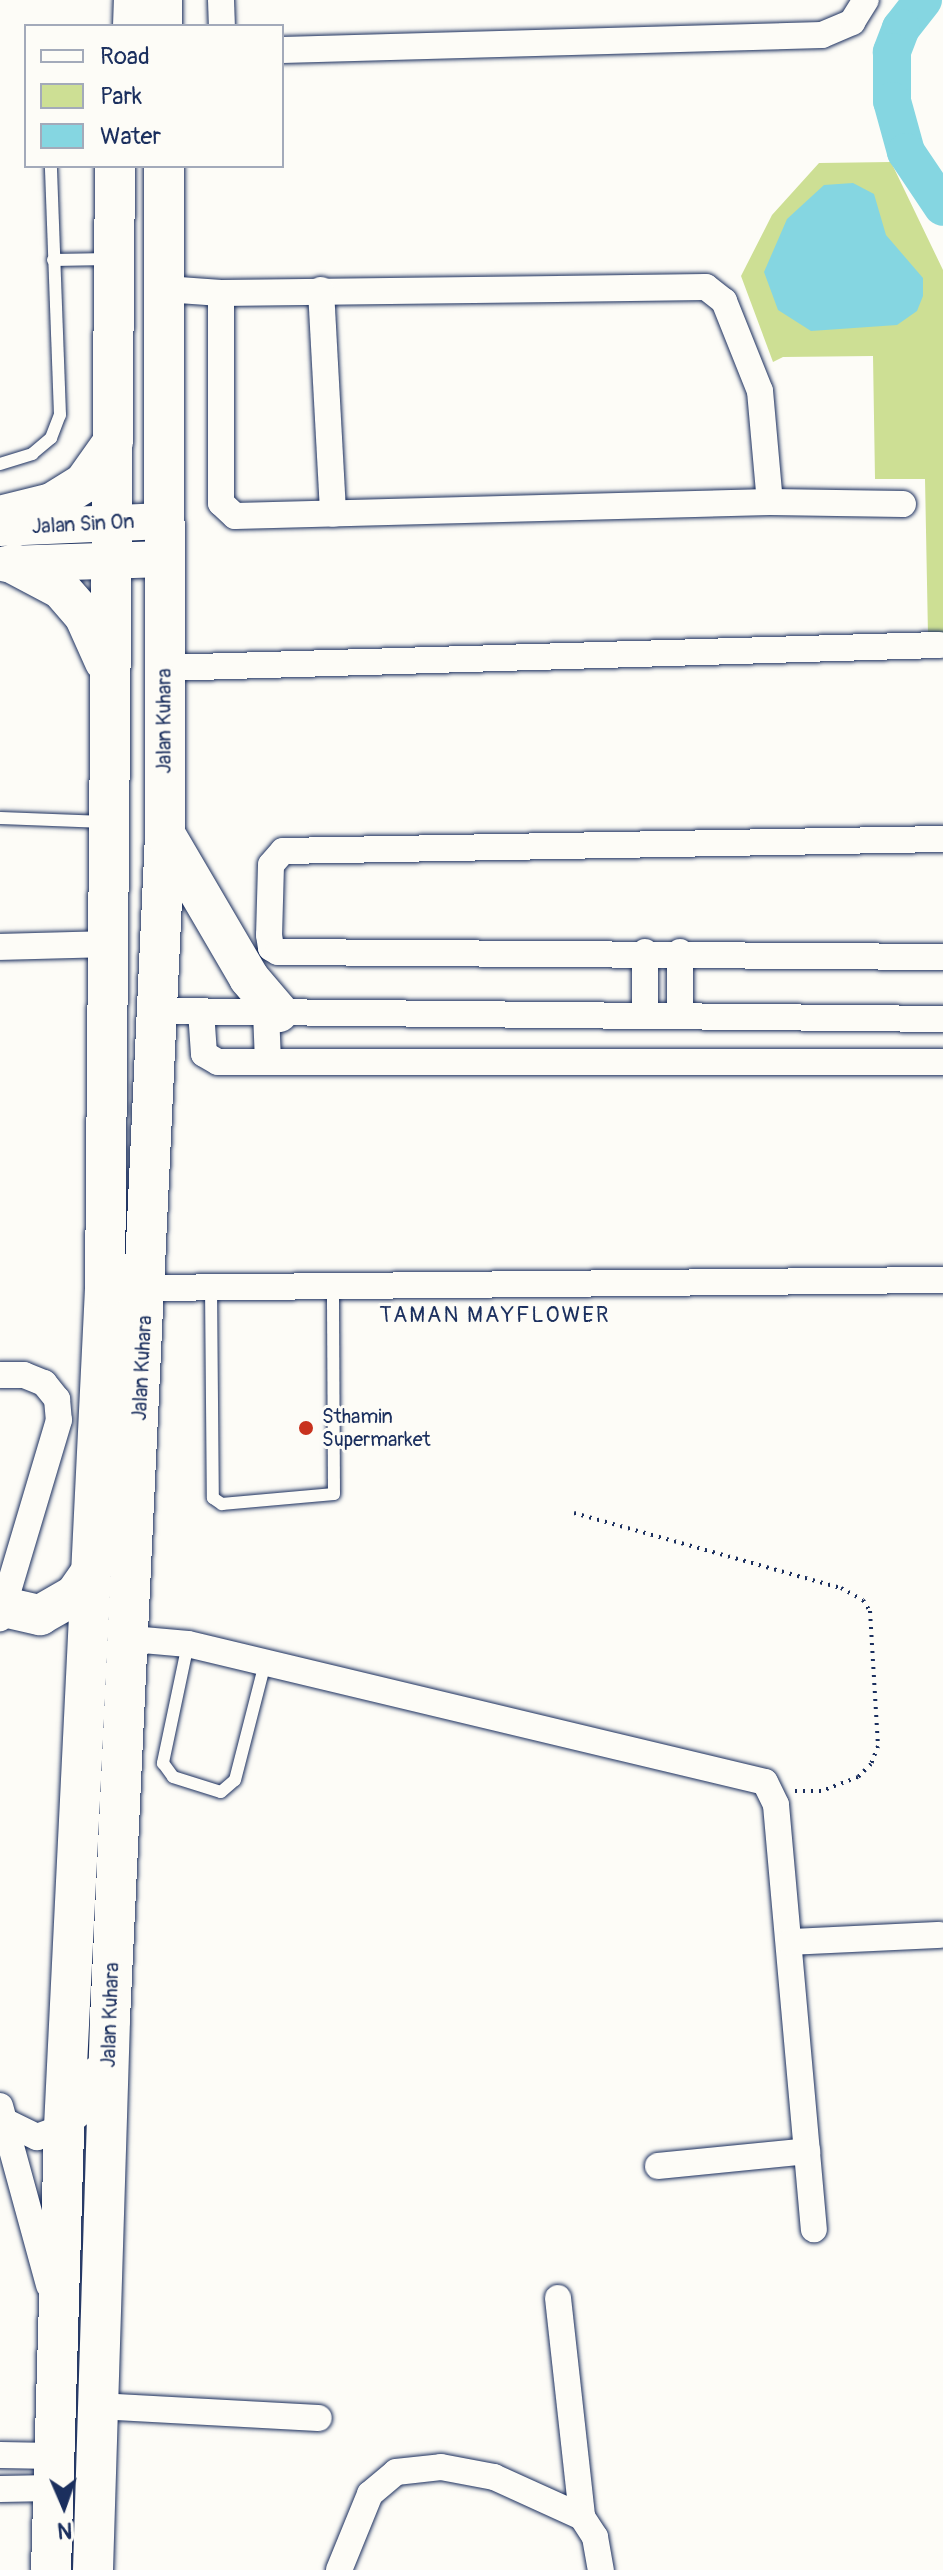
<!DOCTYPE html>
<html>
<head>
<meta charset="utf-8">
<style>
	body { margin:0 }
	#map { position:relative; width:943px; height:2570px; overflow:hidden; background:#fdfcf7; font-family:Pangolin,sans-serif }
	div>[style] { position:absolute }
	.green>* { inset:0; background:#cddf94 }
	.water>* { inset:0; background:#85d6e1 }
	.river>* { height:38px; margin:-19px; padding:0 19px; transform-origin:19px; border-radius:19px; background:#85d6e1 }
	.path>* { height:4px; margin-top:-2px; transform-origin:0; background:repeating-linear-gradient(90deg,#1b2f5e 0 2px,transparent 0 8px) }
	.roads { filter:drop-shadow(0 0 2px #1b2f5e) drop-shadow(0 0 2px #1b2f5e) }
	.service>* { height:12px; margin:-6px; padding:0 6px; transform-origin:6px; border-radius:6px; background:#fdfcf7 }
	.minor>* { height:26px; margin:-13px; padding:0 13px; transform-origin:13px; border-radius:13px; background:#fdfcf7 }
	.secondary>* { height:36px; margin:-18px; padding:0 18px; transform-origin:18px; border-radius:18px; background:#fdfcf7 }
	.primary>* { height:40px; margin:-20px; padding:0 20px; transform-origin:20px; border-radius:20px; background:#fdfcf7 }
	.dots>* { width:22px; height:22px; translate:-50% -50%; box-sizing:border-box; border:4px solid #fdfcf7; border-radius:50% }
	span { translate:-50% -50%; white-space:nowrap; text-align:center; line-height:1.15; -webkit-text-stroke:6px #fdfcf7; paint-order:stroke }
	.street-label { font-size:20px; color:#1b2f5e }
	.poi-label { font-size:20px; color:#1b2f5e }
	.left { translate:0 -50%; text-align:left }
	.neighbourhood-label { font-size:22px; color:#1b2f5e; letter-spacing:2px }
	.legend { position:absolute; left:24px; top:24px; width:260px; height:144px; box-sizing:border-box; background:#fdfcf7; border:2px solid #a3aaba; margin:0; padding:10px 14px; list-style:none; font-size:24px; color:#1b2f5e }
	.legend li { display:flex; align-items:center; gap:16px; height:40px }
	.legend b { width:40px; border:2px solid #a3aaba }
	.north { position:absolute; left:24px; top:2466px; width:80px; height:80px; -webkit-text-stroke:6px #fdfcf7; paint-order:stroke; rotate:178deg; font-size:22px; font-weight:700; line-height:32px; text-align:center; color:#1b2f5e }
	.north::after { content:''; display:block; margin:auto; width:28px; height:36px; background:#1b2f5e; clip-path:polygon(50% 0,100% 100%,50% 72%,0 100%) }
</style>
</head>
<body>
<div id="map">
	<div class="green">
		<div style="clip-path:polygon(891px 162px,943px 270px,943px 635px,928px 635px,925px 479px,875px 479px,873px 356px,783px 357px,773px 362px,741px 276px,772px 215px,819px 163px)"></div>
	</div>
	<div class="water">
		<div style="clip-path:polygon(853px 183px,874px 194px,886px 235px,923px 278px,923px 296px,917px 311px,897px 325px,811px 331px,778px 310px,764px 272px,787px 219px,824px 185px)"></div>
	</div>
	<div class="river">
		<div style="left:923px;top:0;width:36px;rotate:128deg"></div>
		<div style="left:901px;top:28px;width:26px;rotate:111deg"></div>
		<div style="left:892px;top:52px;width:49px;rotate:90deg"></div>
		<div style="left:892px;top:101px;width:53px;rotate:74.6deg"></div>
		<div style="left:906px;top:152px;width:66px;rotate:56.1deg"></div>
	</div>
	<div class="path">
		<div style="left:574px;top:1513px;width:277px;rotate:15.7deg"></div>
		<div style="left:841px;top:1588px;width:25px;rotate:29deg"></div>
		<div style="left:863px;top:1600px;width:13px;rotate:58deg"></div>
		<div style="left:870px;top:1611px;width:135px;rotate:86.6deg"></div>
		<div style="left:878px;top:1746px;width:19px;rotate:111deg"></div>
		<div style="left:871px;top:1764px;width:18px;rotate:135deg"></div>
		<div style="left:858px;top:1777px;width:40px;rotate:159deg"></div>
		<div style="left:821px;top:1791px;width:27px;rotate:180deg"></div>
	</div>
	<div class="roads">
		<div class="service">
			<div style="left:53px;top:260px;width:57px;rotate:-1deg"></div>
			<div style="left:0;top:464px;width:34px;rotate:-17deg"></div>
			<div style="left:32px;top:454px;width:25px;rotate:-40deg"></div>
			<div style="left:51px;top:438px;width:25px;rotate:-69deg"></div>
			<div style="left:60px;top:415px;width:249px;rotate:-92.1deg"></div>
			<div style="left:0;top:818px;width:105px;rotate:2.2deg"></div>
			<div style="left:211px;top:1287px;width:211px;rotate:89.5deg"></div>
			<div style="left:213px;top:1498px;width:11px;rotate:34deg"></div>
			<div style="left:222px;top:1504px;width:112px;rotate:-5.1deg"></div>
			<div style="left:334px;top:1494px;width:208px;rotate:-90.3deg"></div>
			<div style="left:188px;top:1644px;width:122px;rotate:101.9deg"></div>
			<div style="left:163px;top:1763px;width:17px;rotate:54deg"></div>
			<div style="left:173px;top:1777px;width:50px;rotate:17.4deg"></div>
			<div style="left:221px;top:1792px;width:18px;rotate:-41deg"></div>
			<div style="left:235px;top:1780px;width:121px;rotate:-75.6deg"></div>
		</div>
		<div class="minor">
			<div style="left:221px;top:0;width:26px;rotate:88deg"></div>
			<div style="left:282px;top:50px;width:540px;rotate:-1.59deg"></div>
			<div style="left:822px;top:35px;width:33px;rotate:-23deg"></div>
			<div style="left:852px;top:22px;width:26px;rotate:-58deg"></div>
			<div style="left:165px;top:289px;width:56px;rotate:4.1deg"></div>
			<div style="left:221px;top:293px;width:485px;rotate:-0.7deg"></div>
			<div style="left:706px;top:287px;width:23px;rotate:38deg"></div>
			<div style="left:724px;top:301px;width:97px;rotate:68.2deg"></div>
			<div style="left:760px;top:391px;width:111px;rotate:84.9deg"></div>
			<div style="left:321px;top:290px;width:224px;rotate:86.9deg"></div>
			<div style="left:221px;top:293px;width:210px;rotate:90deg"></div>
			<div style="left:221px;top:503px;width:19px;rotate:43deg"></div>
			<div style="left:235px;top:516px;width:535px;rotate:-1.5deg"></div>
			<div style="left:770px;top:502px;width:133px;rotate:0.9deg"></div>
			<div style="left:163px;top:668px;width:777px;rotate:-1.7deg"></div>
			<div style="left:943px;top:839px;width:660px;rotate:178.96deg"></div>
			<div style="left:283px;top:851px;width:18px;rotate:131deg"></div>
			<div style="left:271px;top:865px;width:70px;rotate:91.6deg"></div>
			<div style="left:269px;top:935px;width:13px;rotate:81deg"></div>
			<div style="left:271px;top:948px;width:8px;rotate:30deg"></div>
			<div style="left:278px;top:952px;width:665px;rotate:0.43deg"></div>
			<div style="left:0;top:947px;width:107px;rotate:-1.6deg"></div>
			<div style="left:645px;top:952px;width:63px;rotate:90deg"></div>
			<div style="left:158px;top:1011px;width:785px;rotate:0.58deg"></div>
			<div style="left:201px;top:1011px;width:43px;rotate:86deg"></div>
			<div style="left:204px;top:1054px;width:16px;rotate:30deg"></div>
			<div style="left:218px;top:1062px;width:725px"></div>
			<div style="left:266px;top:1012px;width:50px;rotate:87.7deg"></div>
			<div style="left:680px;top:1016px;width:64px;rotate:-90deg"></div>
			<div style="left:147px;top:1288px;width:796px;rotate:-0.58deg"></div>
			<div style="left:0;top:1375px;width:24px"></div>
			<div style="left:24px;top:1375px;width:22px;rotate:22deg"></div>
			<div style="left:44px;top:1383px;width:21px;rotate:51deg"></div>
			<div style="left:57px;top:1399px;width:21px;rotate:85deg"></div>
			<div style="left:59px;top:1420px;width:207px;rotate:106.6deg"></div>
			<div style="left:125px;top:1657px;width:25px;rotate:-43deg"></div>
			<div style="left:143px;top:1640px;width:45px;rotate:5.1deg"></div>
			<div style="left:188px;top:1644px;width:593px;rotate:13.45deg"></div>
			<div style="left:765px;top:1782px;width:25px;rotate:64deg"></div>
			<div style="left:776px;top:1805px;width:426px;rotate:84.9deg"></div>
			<div style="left:790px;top:1942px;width:150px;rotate:-2.7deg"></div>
			<div style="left:0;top:2106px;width:186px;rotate:74.7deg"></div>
			<div style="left:4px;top:2121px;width:37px;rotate:26deg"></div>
			<div style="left:37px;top:2137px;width:29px;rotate:-20deg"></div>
			<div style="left:64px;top:2127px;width:29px;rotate:-41deg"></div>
			<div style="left:86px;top:2108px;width:40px;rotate:-75.6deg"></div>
			<div style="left:658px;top:2166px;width:150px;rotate:-5.7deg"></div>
			<div style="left:558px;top:2298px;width:220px;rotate:83.7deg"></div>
			<div style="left:97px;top:2406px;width:222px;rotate:3.1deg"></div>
			<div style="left:0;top:2455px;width:54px;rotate:1.1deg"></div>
			<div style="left:0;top:2489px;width:52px;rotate:-1.1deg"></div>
			<div style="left:339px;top:2570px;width:82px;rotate:-67.8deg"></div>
			<div style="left:370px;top:2494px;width:34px;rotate:-40deg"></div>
			<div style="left:396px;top:2472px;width:45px;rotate:-6.3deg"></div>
			<div style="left:441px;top:2467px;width:54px;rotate:10.7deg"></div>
			<div style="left:494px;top:2477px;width:97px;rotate:24.4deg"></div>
			<div style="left:582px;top:2517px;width:24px;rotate:57deg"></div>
			<div style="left:595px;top:2537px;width:34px;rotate:80deg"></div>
		</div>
		<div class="secondary">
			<div style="left:0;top:528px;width:165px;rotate:-2.4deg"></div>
			<div style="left:6px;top:564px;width:159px;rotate:-1.8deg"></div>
		</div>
		<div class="primary">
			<div style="left:162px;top:0;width:26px;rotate:90deg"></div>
			<div style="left:133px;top:26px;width:26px;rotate:-88deg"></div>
			<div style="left:0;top:516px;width:54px;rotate:-14deg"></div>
			<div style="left:52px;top:503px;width:38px;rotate:-32deg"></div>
			<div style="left:84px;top:483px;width:50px;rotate:-54.7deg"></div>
			<div style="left:14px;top:564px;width:53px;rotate:28deg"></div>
			<div style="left:61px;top:589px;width:35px;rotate:49deg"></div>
			<div style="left:84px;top:615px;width:51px;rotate:65.9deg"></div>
			<div style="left:165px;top:834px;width:167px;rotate:59.7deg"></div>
			<div style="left:249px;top:978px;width:45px;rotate:49.5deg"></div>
			<div style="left:4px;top:1607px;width:37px;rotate:13deg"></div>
			<div style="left:40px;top:1615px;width:40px;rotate:-29.7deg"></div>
			<div style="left:75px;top:1595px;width:24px;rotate:-55deg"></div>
			<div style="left:51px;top:2570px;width:443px;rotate:-88.3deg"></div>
			<div style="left:64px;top:2127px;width:840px;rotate:-87.2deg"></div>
			<div style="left:105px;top:1288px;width:1122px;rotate:-89.49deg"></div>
			<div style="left:93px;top:2570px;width:551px;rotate:-88.23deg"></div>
			<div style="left:110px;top:2019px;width:1186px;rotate:-87.34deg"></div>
			<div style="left:165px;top:834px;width:668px;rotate:-90.09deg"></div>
		</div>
	</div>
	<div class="dots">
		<div style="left:306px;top:1428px;background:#c8321e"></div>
	</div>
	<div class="street-label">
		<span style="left:83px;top:524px;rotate:-3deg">Jalan Sin On</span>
		<span style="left:164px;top:721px;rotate:-90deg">Jalan Kuhara</span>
		<span style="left:142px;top:1368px;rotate:-87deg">Jalan Kuhara</span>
		<span style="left:110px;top:2015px;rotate:-88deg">Jalan Kuhara</span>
	</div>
	<div class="poi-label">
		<span class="left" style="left:322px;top:1428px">Sthamin<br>Supermarket</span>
	</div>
	<div class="neighbourhood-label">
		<span style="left:495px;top:1316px">TAMAN MAYFLOWER</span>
	</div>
	<ul class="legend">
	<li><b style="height:10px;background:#fdfcf7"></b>Road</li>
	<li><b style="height:22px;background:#cddf94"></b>Park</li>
	<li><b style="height:22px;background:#85d6e1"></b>Water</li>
	</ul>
	<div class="north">N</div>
</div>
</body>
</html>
